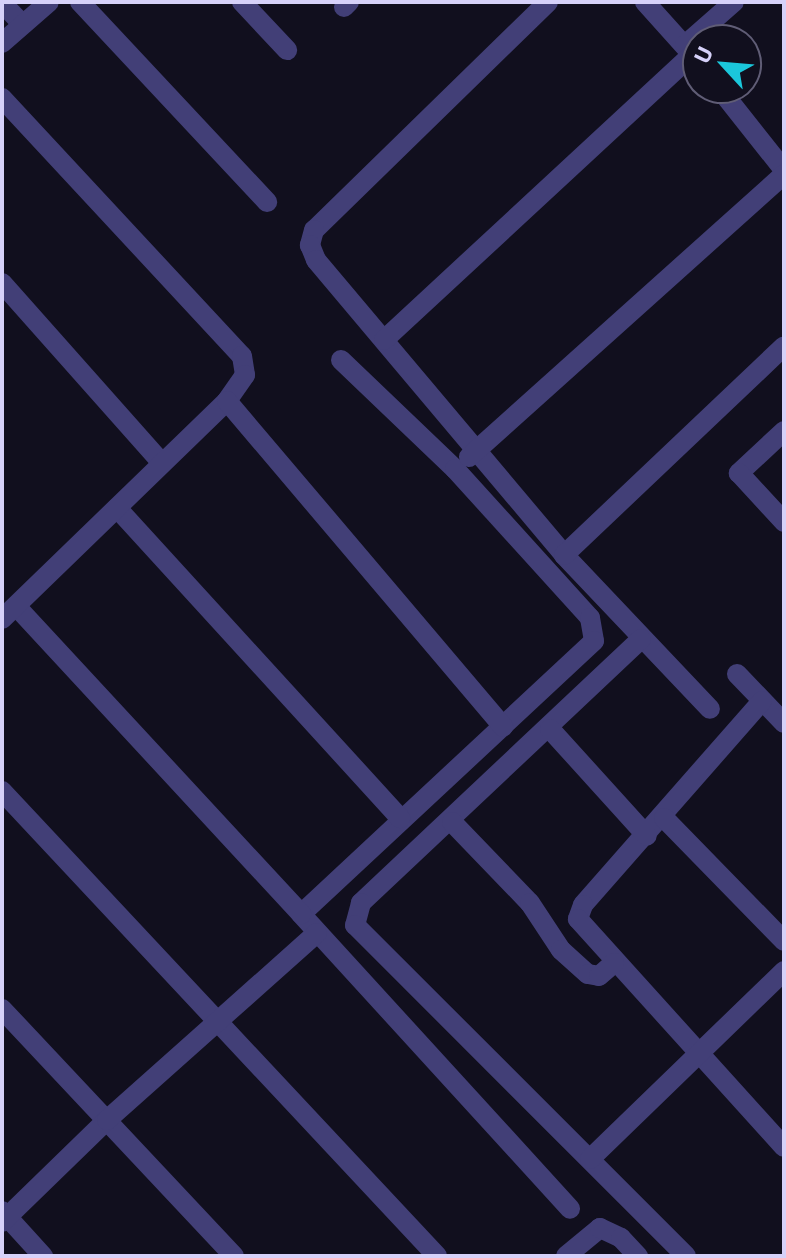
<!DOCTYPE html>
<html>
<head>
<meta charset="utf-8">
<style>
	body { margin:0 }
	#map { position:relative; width:786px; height:1258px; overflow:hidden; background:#110f1e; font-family:"Exo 2",sans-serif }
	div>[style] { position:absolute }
	.minor>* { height:20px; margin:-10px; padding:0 10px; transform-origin:10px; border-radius:10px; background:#423f77 }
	span { translate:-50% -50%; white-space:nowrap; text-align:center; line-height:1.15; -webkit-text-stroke:6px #110f1e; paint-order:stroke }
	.frame { position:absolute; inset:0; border:4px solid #d6d1f9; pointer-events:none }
	.north { position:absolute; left:682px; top:24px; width:80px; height:80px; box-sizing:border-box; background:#110f1e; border:2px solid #605d76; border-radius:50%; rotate:296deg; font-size:22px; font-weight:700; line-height:32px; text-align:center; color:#d6d1f9 }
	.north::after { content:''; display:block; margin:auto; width:28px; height:36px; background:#1bc7db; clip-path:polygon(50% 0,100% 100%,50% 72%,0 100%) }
</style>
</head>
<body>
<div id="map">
	<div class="minor">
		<div style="left:80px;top:2px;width:274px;rotate:46.9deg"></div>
		<div style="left:242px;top:2px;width:66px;rotate:46.8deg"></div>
		<div style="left:548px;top:2px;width:327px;rotate:135.7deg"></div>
		<div style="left:314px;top:230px;width:16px;rotate:105deg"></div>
		<div style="left:310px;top:245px;width:16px;rotate:68deg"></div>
		<div style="left:316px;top:260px;width:385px;rotate:49.9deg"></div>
		<div style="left:564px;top:555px;width:212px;rotate:46.5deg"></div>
		<div style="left:645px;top:2px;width:79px;rotate:48.1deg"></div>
		<div style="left:2px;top:3px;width:29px;rotate:46deg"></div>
		<div style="left:344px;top:7px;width:7px;rotate:-45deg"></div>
		<div style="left:2px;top:43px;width:62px;rotate:-41.1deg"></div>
		<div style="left:685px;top:45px;width:65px;rotate:-41.3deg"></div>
		<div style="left:719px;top:88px;width:105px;rotate:51.6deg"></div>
		<div style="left:2px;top:98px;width:352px;rotate:47.1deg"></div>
		<div style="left:242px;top:356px;width:19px;rotate:81deg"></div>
		<div style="left:245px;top:375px;width:32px;rotate:125deg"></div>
		<div style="left:2px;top:283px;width:241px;rotate:48.4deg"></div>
		<div style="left:384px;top:340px;width:421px;rotate:-42.8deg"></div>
		<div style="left:341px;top:360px;width:158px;rotate:43.7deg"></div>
		<div style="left:455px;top:469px;width:201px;rotate:47.8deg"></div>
		<div style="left:590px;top:618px;width:23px;rotate:80deg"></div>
		<div style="left:594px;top:641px;width:400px;rotate:137deg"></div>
		<div style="left:301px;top:914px;width:399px;rotate:47.6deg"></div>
		<div style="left:784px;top:431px;width:62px;rotate:137deg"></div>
		<div style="left:739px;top:473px;width:67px;rotate:47.4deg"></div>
		<div style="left:469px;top:457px;width:423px;rotate:-41.9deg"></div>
		<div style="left:117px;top:508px;width:420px;rotate:47.6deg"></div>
		<div style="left:564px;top:555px;width:303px;rotate:-43.5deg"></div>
		<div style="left:16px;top:606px;width:420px;rotate:47.2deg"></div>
		<div style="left:2px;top:619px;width:313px;rotate:-44.1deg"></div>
		<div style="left:227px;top:401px;width:427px;rotate:49.7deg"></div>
		<div style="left:641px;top:639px;width:385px;rotate:136.7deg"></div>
		<div style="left:361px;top:903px;width:23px;rotate:105deg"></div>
		<div style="left:355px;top:925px;width:468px;rotate:45deg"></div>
		<div style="left:737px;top:674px;width:68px;rotate:46.2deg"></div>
		<div style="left:762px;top:701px;width:271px;rotate:131.3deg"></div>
		<div style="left:583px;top:905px;width:15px;rotate:110deg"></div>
		<div style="left:578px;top:919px;width:307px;rotate:47.9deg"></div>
		<div style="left:550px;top:729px;width:144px;rotate:47.8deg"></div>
		<div style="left:2px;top:791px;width:637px;rotate:46.91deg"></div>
		<div style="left:664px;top:818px;width:172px;rotate:45.7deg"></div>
		<div style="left:452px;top:822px;width:112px;rotate:46.1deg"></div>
		<div style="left:530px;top:903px;width:56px;rotate:56.6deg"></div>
		<div style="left:561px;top:950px;width:36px;rotate:42deg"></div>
		<div style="left:588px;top:974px;width:11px;rotate:10deg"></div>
		<div style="left:599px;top:976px;width:20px;rotate:-41deg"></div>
		<div style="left:2px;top:1009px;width:339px;rotate:46.8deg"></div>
		<div style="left:590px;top:1159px;width:270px;rotate:-44.1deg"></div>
		<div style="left:2px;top:1211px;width:61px;rotate:47.7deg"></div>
		<div style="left:2px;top:1222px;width:146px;rotate:-44.2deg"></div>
		<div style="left:107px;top:1120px;width:281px;rotate:-41.7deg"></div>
		<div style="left:566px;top:1256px;width:44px;rotate:-39.5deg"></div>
		<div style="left:600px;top:1228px;width:23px;rotate:25deg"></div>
		<div style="left:621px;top:1238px;width:25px;rotate:47deg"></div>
	</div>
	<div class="frame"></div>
	<div class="north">U</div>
</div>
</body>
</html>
